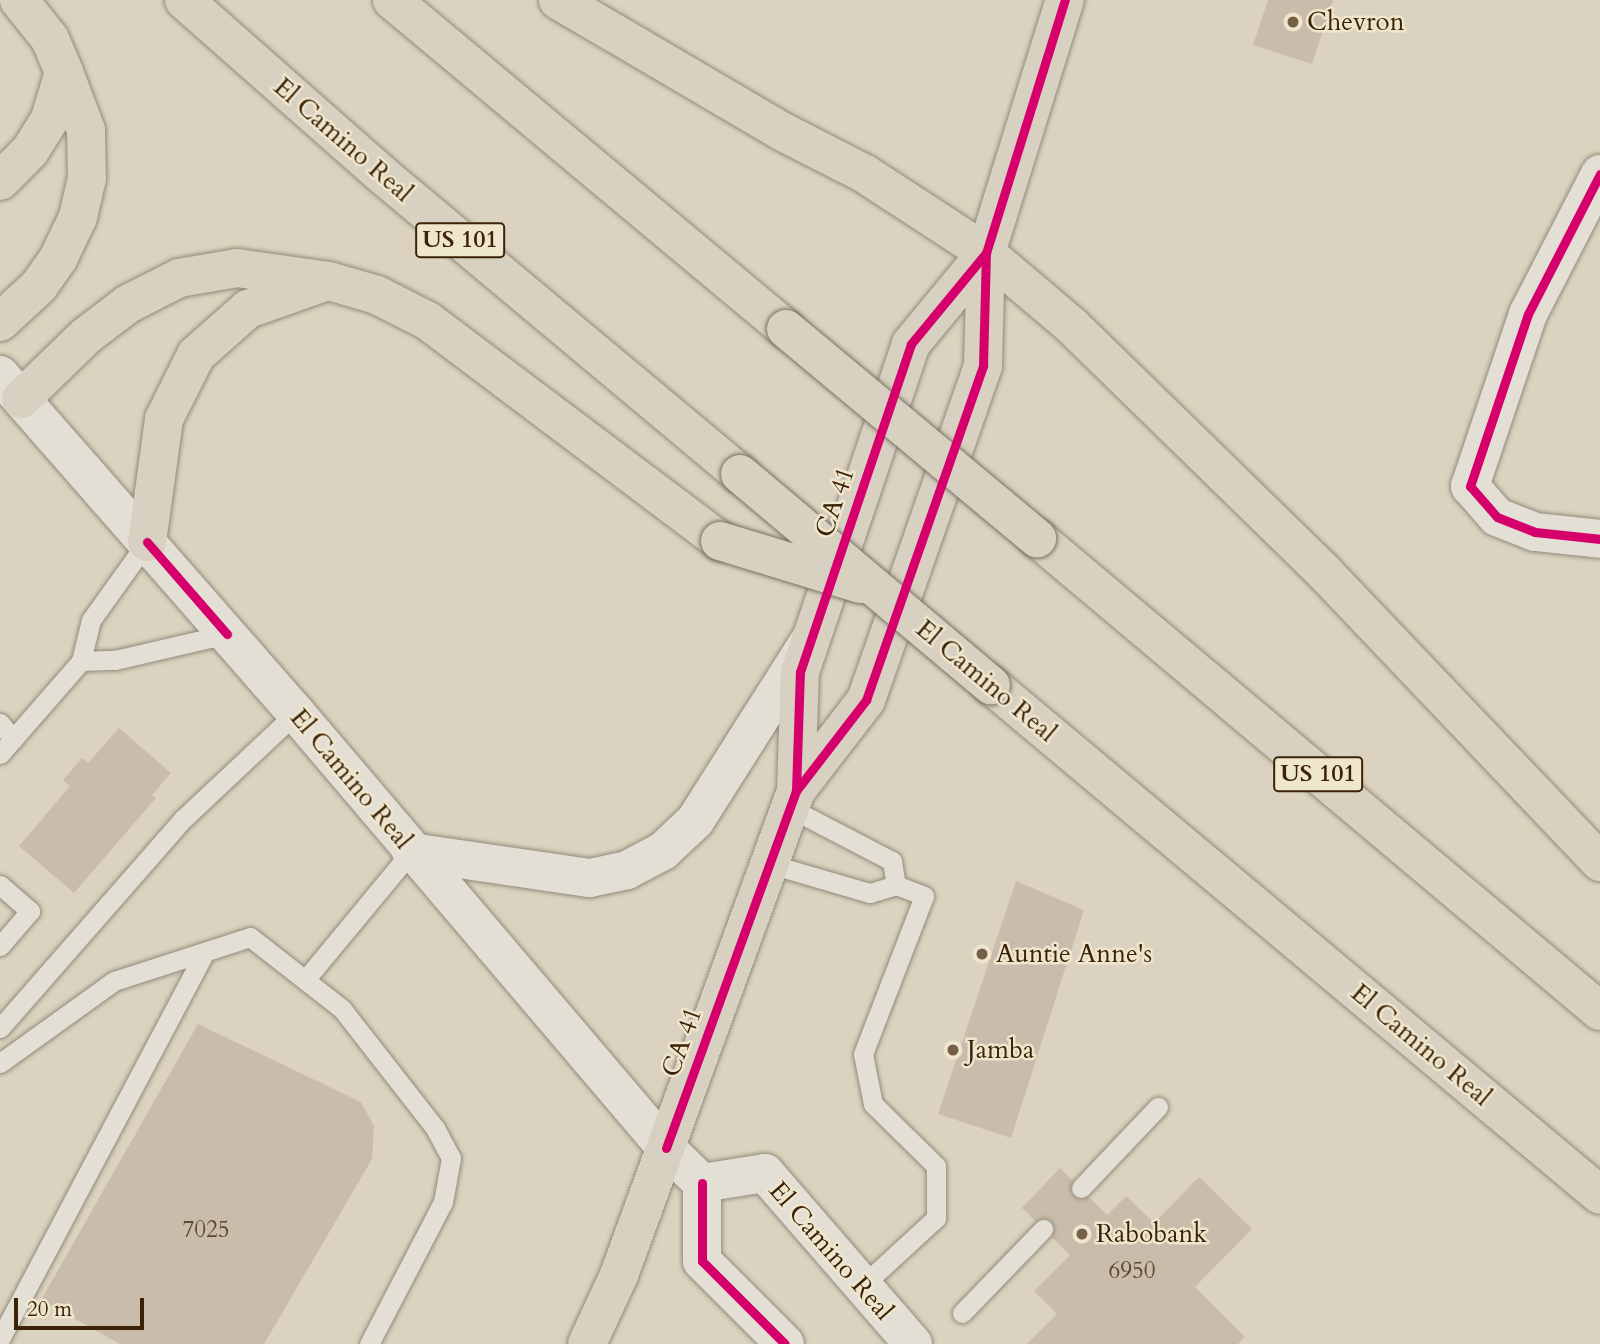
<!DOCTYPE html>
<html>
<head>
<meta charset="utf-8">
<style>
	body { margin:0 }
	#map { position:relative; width:1600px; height:1344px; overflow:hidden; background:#dbd3bf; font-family:Cardo,serif }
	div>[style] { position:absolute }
	.building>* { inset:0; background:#cabcab }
	.roads { filter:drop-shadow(0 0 2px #928a7b) drop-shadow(0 0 2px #928a7b) }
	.service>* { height:19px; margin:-9.5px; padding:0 9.5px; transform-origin:9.5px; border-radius:9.5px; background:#e3dfd5 }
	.minor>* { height:38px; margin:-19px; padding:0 19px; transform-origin:19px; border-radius:19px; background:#e3dfd5 }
	.secondary>* { height:38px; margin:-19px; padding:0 19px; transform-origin:19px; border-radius:19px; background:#e3dfd5 }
	.primary>* { height:38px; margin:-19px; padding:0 19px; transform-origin:19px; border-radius:19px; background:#d8d0c0 }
	.motorway>* { height:38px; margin:-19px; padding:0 19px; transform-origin:19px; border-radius:19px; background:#d8d0c0 }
	.bridges { filter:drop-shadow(0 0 2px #7a7263) drop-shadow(0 0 2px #7a7263) }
	.motorway-bridge>* { height:38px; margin:-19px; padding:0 19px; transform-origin:19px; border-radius:19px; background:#d8d0c0 }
	.cycleway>* { height:9px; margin:-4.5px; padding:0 4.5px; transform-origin:4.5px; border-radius:4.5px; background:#d6006c }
	.dots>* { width:19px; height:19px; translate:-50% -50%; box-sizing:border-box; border:4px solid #efe6ce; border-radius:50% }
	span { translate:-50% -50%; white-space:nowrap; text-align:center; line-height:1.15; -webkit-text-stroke:5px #efe6ce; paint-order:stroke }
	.number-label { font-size:23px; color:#604931 }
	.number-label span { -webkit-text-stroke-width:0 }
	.shield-label span { padding:2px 5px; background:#efe6ce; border:2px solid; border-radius:5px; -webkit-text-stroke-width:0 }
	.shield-label { font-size:24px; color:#3c2207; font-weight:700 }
	.poi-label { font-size:26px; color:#3c2207 }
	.left { translate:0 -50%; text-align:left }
	.street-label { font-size:26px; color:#3c2207 }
	.scale { position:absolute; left:14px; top:1298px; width:130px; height:32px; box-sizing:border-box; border:4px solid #3c2207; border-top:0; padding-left:9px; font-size:21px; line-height:24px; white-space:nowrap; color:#3c2207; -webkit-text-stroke:5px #efe6ce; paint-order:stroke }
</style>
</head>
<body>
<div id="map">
	<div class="building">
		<div style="clip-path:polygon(1268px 0,1333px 0,1312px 64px,1253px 45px)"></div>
		<div style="clip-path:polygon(119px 728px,171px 773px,152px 795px,156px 798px,74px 893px,19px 846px,70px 786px,63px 780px,82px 758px,88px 763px)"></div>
		<div style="clip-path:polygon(1016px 881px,1084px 910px,1011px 1138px,938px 1114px)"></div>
		<div style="clip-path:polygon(198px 1024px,361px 1102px,374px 1126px,372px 1159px,264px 1344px,120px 1344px,41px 1300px)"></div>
		<div style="clip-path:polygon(1060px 1168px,1107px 1215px,1126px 1196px,1154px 1223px,1199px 1177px,1252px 1229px,1195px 1287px,1245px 1337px,1238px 1344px,1027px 1344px,1057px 1314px,1034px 1291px,1070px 1255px,1022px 1208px)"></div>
	</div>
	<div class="roads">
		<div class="service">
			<div style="left:81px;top:661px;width:34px;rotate:-2deg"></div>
			<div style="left:115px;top:660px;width:115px;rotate:-13.1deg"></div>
			<div style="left:0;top:723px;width:21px;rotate:51deg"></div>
			<div style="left:0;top:754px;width:123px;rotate:-48.9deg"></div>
			<div style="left:81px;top:661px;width:42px;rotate:-76.3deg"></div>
			<div style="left:91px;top:620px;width:96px;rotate:-54.3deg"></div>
			<div style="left:790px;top:808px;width:115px;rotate:27.5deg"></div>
			<div style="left:892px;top:861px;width:24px;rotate:81deg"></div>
			<div style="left:770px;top:864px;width:104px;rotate:16.2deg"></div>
			<div style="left:870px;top:893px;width:27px;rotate:-17deg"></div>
			<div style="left:896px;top:885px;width:30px;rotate:21deg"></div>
			<div style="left:924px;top:896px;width:169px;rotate:111.1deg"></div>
			<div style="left:863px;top:1054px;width:51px;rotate:78.7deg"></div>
			<div style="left:873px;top:1104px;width:88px;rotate:44.5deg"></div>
			<div style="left:936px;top:1166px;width:52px;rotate:90deg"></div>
			<div style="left:936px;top:1218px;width:103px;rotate:137.4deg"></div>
			<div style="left:0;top:885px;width:40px;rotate:41deg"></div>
			<div style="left:30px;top:911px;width:46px;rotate:130.6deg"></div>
			<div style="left:305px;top:980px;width:166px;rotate:-50.4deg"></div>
			<div style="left:0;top:1028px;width:278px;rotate:-48.8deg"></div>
			<div style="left:183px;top:819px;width:155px;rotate:-43.2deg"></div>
			<div style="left:0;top:1063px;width:140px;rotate:-35.7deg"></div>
			<div style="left:114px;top:981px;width:143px;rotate:-17.9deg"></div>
			<div style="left:250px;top:937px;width:117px;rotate:38deg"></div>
			<div style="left:342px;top:1009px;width:151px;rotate:52deg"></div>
			<div style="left:435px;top:1128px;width:34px;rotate:62deg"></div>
			<div style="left:451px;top:1158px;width:45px;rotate:100.3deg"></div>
			<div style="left:443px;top:1202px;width:160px;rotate:117.5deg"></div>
			<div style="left:1081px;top:1188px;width:112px;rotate:-46.5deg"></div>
			<div style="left:962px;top:1313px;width:117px;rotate:-46deg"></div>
			<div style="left:0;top:1339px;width:438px;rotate:-62.1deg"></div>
		</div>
		<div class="minor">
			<div style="left:1600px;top:174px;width:157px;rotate:117.2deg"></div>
			<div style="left:1528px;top:314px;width:182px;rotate:108.6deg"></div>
			<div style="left:1470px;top:486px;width:41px;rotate:48.9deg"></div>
			<div style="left:1497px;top:517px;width:41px;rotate:21.5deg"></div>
			<div style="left:1535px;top:532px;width:65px;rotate:6.1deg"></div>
		</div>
		<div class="secondary">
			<div style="left:0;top:375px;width:449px;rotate:48.8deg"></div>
			<div style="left:296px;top:713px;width:571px;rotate:49.62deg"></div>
			<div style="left:666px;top:1148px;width:50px;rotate:44.2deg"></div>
			<div style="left:702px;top:1183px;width:78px;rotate:90deg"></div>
			<div style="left:702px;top:1261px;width:117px;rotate:45deg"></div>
			<div style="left:411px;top:852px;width:181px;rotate:8.3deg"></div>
			<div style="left:590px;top:878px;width:38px;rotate:-12deg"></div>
			<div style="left:627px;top:870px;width:41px;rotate:-27.8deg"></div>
			<div style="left:663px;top:851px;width:44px;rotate:-43.2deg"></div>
			<div style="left:695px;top:821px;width:211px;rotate:-57.6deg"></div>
			<div style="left:702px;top:1183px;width:64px;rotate:-9deg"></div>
			<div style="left:765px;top:1173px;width:226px;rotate:49.1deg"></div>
		</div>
		<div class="primary">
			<div style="left:796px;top:791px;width:115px;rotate:-52.4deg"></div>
			<div style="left:866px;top:700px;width:354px;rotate:-70.7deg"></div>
			<div style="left:983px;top:366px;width:113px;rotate:-88.5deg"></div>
			<div style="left:986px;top:253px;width:265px;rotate:-72.7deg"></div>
			<div style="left:587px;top:1344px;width:76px;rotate:-65.1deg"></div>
			<div style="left:619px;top:1275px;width:515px;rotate:-69.91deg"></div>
			<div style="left:796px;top:791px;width:119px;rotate:-88.1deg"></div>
			<div style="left:800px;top:672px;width:346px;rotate:-71.3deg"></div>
			<div style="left:911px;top:344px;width:118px;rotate:-50.5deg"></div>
		</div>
		<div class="motorway">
			<div style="left:184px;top:0;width:261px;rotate:41.4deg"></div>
			<div style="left:380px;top:173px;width:469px;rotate:39.9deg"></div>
			<div style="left:392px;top:0;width:513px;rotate:39.86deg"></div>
			<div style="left:558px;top:0;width:261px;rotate:30.4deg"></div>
			<div style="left:783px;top:132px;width:92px;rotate:27.1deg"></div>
			<div style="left:865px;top:174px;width:145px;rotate:33.1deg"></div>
			<div style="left:986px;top:253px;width:113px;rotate:40.3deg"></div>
			<div style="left:1072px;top:326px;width:351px;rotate:44.3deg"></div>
			<div style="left:1323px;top:571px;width:402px;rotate:46.4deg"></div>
			<div style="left:0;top:181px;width:42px;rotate:-45deg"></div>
			<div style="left:30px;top:151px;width:38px;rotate:-58deg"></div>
			<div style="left:50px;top:119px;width:49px;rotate:-73.4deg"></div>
			<div style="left:0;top:322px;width:53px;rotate:-42.7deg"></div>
			<div style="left:39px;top:286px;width:33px;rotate:-55deg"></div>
			<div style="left:58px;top:259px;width:47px;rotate:-64.5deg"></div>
			<div style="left:78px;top:217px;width:39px;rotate:-77deg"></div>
			<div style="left:87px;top:179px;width:49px;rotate:-91.2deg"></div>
			<div style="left:86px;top:130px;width:62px;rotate:-110.8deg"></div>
			<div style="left:64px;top:72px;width:36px;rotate:-113deg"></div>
			<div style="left:50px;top:39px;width:50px;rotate:-128.5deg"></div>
			<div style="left:21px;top:399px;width:91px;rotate:-44.1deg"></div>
			<div style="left:86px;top:336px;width:53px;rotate:-37.3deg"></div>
			<div style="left:128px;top:304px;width:57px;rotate:-27deg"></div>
			<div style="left:179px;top:278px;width:59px;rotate:-9.8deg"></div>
			<div style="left:237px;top:268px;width:93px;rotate:8deg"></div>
			<div style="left:329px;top:281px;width:50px;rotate:16.3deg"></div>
			<div style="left:377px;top:295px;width:57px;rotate:27deg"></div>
			<div style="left:428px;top:321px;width:366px;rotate:37deg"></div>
			<div style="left:1037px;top:538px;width:735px;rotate:40.04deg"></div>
			<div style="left:147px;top:542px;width:124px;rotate:-82.1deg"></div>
			<div style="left:164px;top:419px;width:72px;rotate:-63.4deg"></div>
			<div style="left:196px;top:355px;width:69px;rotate:-41.5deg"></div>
			<div style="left:248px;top:309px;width:78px;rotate:-19.4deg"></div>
			<div style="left:991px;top:685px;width:794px;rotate:39.94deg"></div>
		</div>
	</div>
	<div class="bridges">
		<div class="motorway-bridge">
			<div style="left:786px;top:329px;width:327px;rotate:39.8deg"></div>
			<div style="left:740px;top:474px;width:328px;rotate:40.1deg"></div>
			<div style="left:720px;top:541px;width:147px;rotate:17deg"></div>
		</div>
	</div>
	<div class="cycleway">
		<div style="left:1600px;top:174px;width:157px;rotate:117.2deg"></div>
		<div style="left:1528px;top:314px;width:182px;rotate:108.6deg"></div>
		<div style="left:1470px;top:486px;width:41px;rotate:48.9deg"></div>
		<div style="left:1497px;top:517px;width:41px;rotate:21.5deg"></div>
		<div style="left:1535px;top:532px;width:65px;rotate:6.1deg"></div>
		<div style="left:147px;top:542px;width:122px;rotate:49deg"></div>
		<div style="left:796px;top:791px;width:115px;rotate:-52.4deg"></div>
		<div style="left:866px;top:700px;width:354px;rotate:-70.7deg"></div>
		<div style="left:983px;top:366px;width:113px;rotate:-88.5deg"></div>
		<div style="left:986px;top:253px;width:265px;rotate:-72.7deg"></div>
		<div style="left:666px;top:1148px;width:380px;rotate:-70deg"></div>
		<div style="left:796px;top:791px;width:119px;rotate:-88.1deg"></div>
		<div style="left:800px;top:672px;width:346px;rotate:-71.3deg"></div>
		<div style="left:911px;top:344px;width:118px;rotate:-50.5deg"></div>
		<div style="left:702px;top:1183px;width:78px;rotate:90deg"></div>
		<div style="left:702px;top:1261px;width:117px;rotate:45deg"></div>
	</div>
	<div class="dots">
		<div style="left:1293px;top:22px;background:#746047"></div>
		<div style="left:982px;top:954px;background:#746047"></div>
		<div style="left:953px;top:1050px;background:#746047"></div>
		<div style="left:1082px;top:1234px;background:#746047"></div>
	</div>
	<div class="number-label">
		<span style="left:206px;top:1230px">7025</span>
		<span style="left:1132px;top:1271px">6950</span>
	</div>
	<div class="shield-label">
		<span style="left:460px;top:240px">US 101</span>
		<span style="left:1318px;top:774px">US 101</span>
	</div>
	<div class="poi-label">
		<span class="left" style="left:1307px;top:22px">Chevron</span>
		<span class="left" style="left:996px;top:954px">Auntie Anne's</span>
		<span class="left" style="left:967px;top:1050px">Jamba</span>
		<span class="left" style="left:1096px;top:1234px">Rabobank</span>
	</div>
	<div class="street-label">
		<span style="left:343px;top:140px;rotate:41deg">El Camino Real</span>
		<span style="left:835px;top:502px;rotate:-71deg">CA 41</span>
		<span style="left:986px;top:681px;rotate:40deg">El Camino Real</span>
		<span style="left:351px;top:779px;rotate:50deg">El Camino Real</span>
		<span style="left:682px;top:1042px;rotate:-70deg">CA 41</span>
		<span style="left:1421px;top:1045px;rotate:40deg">El Camino Real</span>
		<span style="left:831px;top:1251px;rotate:49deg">El Camino Real</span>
	</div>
	<div class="scale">20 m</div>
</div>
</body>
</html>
